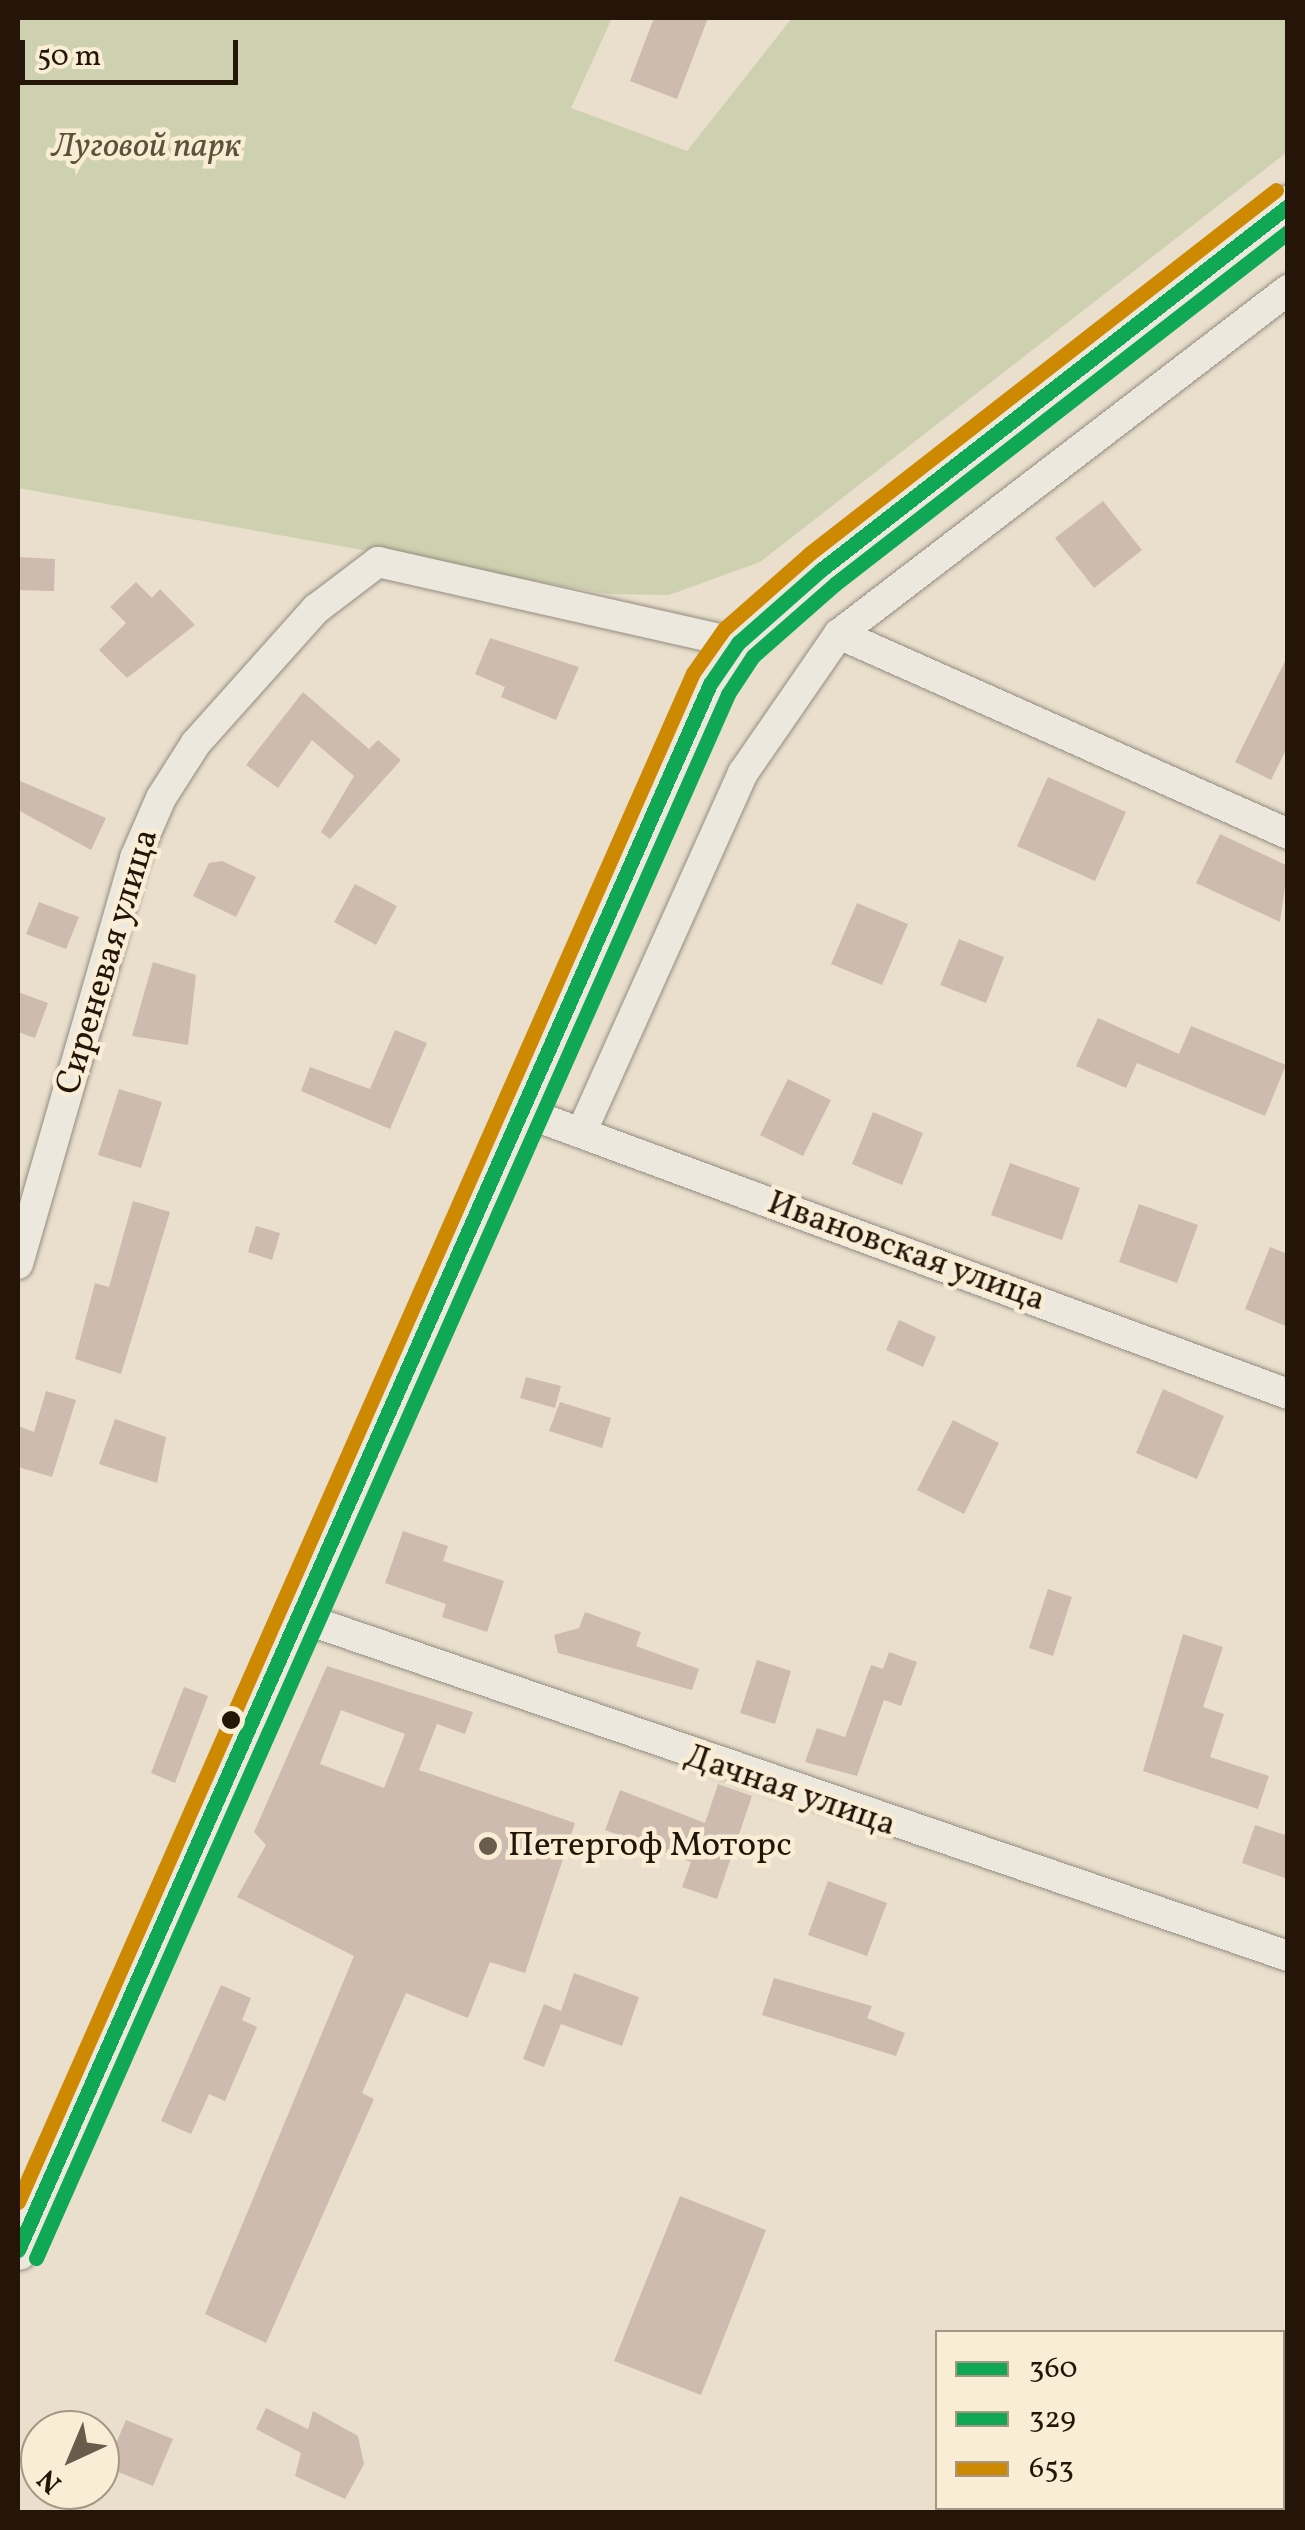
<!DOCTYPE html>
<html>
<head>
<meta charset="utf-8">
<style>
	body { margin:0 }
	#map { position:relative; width:1305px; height:2530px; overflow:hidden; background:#e9dfcc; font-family:Vollkorn,serif }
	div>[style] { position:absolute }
	.green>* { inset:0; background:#cdd1af }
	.building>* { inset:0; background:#cebbaf }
	.roads { filter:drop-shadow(0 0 2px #948c80) drop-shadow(0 0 2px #948c80) }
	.minor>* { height:30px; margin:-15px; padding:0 15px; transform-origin:15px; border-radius:15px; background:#ece8de }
	.tertiary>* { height:40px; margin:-20px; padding:0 20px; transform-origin:20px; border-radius:20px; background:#ece8de }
	.bus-1>* { height:15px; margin:-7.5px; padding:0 7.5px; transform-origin:7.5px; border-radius:7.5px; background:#10a855 }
	.bus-2>* { height:15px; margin:-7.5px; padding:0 7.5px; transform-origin:7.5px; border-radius:7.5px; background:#10a855 }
	.bus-3>* { height:15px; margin:-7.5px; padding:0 7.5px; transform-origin:7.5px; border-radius:7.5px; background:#cd8902 }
	.dots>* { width:28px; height:28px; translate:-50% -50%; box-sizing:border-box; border:5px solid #f9edd5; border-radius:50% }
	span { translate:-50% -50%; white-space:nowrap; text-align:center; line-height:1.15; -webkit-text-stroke:9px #f9edd5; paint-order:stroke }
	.park-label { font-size:35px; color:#58533a; font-style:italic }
	.street-label { font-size:35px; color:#251508 }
	.poi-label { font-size:35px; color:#251508 }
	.left { translate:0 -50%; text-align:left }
	.frame { position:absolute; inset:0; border:20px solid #251508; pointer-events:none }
	.legend { position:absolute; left:935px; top:2330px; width:350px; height:180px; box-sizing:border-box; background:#f9edd5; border:2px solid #a49783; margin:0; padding:12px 18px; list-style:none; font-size:30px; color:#251508 }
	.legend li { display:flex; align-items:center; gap:20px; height:50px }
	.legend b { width:50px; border:2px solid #a49783 }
	.north { position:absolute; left:20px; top:2410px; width:100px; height:100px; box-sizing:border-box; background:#f9edd5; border:2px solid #a49783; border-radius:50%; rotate:224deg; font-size:28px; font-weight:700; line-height:40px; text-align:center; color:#251508 }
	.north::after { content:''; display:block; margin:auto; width:35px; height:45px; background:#6a5c4d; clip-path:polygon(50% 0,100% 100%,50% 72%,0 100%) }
	.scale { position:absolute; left:20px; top:40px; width:218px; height:45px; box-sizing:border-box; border:5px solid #251508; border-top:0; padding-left:12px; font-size:30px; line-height:35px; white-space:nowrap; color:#251508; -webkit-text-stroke:8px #f9edd5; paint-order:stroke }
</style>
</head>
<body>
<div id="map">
	<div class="green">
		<div style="clip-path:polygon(18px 18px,612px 18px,571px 108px,687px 151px,792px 18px,1287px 18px,1287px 152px,760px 562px,669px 595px,608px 594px,18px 488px)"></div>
	</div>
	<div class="building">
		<div style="clip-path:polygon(654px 18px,708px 18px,677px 99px,630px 81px)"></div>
		<div style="clip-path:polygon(1103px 501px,1142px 550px,1094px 588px,1055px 538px)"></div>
		<div style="clip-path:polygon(18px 557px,55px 559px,54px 591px,18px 590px)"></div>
		<div style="clip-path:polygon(136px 582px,152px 598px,160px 589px,195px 625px,127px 678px,99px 650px,126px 623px,110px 607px)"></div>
		<div style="clip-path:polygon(490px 638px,579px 667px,556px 720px,501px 697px,505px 687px,475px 674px)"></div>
		<div style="clip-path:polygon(1288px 655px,1288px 746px,1271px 780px,1235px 762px)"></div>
		<div style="clip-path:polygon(303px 692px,369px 749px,378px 740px,401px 760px,330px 839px,321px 832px,354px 776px,312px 740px,278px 788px,246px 765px)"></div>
		<div style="clip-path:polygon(1048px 777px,1126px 812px,1095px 881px,1017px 846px)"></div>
		<div style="clip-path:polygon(18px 780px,106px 818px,91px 850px,18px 810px)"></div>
		<div style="clip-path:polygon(1220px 834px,1288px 866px,1280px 922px,1196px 883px)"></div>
		<div style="clip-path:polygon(222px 861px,256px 877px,236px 917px,193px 896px,209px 863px)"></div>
		<div style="clip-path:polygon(355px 884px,397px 906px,376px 945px,334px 922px)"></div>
		<div style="clip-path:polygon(39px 902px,79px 917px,66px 949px,26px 934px)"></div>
		<div style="clip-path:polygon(857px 903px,908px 924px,882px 985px,831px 964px)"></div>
		<div style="clip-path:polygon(959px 939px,1004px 957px,986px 1003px,940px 985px)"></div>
		<div style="clip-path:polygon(153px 962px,196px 975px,188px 1045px,132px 1036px)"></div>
		<div style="clip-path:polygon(18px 992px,48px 1003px,35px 1038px,18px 1032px)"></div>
		<div style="clip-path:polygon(1098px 1018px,1179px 1054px,1191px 1026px,1286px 1065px,1265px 1116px,1137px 1063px,1126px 1088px,1076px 1066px)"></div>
		<div style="clip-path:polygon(395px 1030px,427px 1043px,390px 1129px,301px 1091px,310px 1067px,370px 1089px)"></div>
		<div style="clip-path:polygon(788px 1079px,831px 1100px,803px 1156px,760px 1135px)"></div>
		<div style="clip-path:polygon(119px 1089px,162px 1102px,141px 1168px,98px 1155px)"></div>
		<div style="clip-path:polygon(873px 1112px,923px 1133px,902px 1185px,852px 1164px)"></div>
		<div style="clip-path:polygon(1010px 1163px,1080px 1188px,1062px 1240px,991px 1215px)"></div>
		<div style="clip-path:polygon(133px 1201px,170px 1212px,121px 1374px,75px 1359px,95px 1283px,109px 1287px)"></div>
		<div style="clip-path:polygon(1139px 1204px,1198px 1225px,1177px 1283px,1119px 1262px)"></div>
		<div style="clip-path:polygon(256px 1226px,280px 1233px,272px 1260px,248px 1252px)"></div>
		<div style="clip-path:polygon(1270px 1247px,1288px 1254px,1288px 1327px,1245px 1309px)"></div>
		<div style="clip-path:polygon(899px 1320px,936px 1337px,923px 1367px,886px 1350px)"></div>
		<div style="clip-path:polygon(526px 1377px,561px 1386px,555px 1408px,520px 1398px)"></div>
		<div style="clip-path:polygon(1163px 1389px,1224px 1416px,1197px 1479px,1136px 1453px)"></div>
		<div style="clip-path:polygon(46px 1391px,76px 1400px,52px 1477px,18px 1467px,18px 1426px,34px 1432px)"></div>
		<div style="clip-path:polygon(560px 1402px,611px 1418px,602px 1448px,549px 1431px)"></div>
		<div style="clip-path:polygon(115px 1419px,166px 1437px,157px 1483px,99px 1464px)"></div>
		<div style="clip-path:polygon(953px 1420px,999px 1443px,964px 1514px,917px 1490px)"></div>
		<div style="clip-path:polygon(403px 1531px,448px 1546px,443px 1561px,504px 1581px,487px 1632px,442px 1617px,446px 1604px,385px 1583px)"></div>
		<div style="clip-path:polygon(1048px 1589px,1072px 1597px,1053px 1656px,1029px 1648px)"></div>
		<div style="clip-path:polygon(585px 1612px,641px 1632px,636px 1646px,699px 1669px,692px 1690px,558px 1653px,554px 1635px,579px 1628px)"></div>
		<div style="clip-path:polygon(1183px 1634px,1223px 1647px,1203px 1707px,1224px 1714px,1210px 1757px,1269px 1776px,1258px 1809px,1143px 1771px)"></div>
		<div style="clip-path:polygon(889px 1652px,917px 1662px,901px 1706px,884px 1700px,857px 1776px,805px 1762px,817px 1728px,845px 1737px,871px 1665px,883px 1669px)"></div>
		<div style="clip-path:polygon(757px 1660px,791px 1671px,775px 1724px,740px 1713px)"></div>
		<div style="clip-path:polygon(evenodd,327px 1666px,473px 1712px,465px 1734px,437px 1724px,419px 1770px,575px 1823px,525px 1973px,490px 1962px,468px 2018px,406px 1993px,362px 2093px,374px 2099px,266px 2343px,205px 2314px,354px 1956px,237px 1897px,266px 1845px,254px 1832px,327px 1666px,341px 1710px,405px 1734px,384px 1788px,320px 1764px,341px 1710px)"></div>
		<div style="clip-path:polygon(184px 1687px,208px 1696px,175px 1783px,151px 1773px)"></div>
		<div style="clip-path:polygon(718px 1784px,752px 1796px,717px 1899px,682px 1887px,691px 1862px,605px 1830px,620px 1790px,705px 1823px)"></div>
		<div style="clip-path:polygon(1255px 1825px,1288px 1836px,1288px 1879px,1242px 1863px)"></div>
		<div style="clip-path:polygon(828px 1881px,887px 1903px,867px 1956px,808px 1935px)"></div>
		<div style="clip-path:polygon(574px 1973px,639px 1997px,622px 2046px,561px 2024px,544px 2067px,523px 2059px,544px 2004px,561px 2011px)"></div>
		<div style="clip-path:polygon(774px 1978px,872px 2006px,867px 2018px,905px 2033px,896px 2056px,762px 2015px)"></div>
		<div style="clip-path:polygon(221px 1985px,251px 1998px,242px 2020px,257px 2027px,225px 2101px,209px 2094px,191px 2134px,161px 2121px)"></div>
		<div style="clip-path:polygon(680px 2196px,766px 2230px,701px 2395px,614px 2361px)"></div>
		<div style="clip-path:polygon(266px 2408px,308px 2429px,313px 2411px,358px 2436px,364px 2464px,345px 2499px,295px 2476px,301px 2453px,256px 2429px)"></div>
		<div style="clip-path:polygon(126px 2420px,173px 2439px,153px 2486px,106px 2467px)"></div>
	</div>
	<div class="roads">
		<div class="minor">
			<div style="left:839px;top:634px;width:492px;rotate:24deg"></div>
			<div style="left:524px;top:1112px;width:814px;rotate:20.26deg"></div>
			<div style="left:582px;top:1131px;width:393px;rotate:-65.8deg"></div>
			<div style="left:743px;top:773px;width:169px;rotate:-55.4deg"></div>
			<div style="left:839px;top:634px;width:566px;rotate:-37.46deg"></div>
			<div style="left:18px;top:1264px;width:423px;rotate:-73.9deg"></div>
			<div style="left:135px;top:858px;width:65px;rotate:-66.6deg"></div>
			<div style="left:161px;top:798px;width:65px;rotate:-57.5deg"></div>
			<div style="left:196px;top:743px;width:180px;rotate:-48.2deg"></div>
			<div style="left:316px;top:609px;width:78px;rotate:-37.2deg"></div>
			<div style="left:378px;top:562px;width:369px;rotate:12.7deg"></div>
			<div style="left:296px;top:1616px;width:1049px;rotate:18.92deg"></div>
		</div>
		<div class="tertiary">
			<div style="left:18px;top:2250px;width:1712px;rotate:-66.16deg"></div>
			<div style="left:710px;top:684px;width:50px;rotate:-55.7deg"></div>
			<div style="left:738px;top:643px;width:112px;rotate:-41.4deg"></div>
			<div style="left:822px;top:569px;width:591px;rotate:-37.92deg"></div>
		</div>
	</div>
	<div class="bus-1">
		<div style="left:18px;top:2250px;width:1712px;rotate:-66.16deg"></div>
		<div style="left:710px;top:684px;width:50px;rotate:-55.7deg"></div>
		<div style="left:738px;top:643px;width:112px;rotate:-41.4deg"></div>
		<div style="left:822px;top:569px;width:591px;rotate:-37.92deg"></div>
	</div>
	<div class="bus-2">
		<div style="left:36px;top:2258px;width:1710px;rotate:-66.13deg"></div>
		<div style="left:728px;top:694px;width:45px;rotate:-56.7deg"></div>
		<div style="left:753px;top:656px;width:109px;rotate:-41.3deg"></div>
		<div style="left:835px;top:584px;width:574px;rotate:-37.85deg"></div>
	</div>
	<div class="bus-3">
		<div style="left:18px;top:2202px;width:1671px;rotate:-66.18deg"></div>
		<div style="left:693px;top:673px;width:54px;rotate:-54.8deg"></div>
		<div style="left:724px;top:629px;width:113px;rotate:-41.4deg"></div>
		<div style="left:809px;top:554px;width:592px;rotate:-37.93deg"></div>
	</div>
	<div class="dots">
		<div style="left:231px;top:1720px;background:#251508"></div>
		<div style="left:488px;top:1846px;background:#6a5c4d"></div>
	</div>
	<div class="park-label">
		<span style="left:146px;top:147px">Луговой парк</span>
	</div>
	<div class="street-label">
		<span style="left:108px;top:962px;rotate:-73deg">Сиреневая улица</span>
		<span style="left:906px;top:1252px;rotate:20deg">Ивановская улица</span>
		<span style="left:790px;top:1791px;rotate:19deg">Дачная улица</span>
	</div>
	<div class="poi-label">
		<span class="left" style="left:508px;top:1846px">Петергоф Моторс</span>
	</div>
	<div class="frame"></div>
	<ul class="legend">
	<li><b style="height:12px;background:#10a855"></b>360</li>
	<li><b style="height:12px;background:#10a855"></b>329</li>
	<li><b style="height:12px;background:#cd8902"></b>653</li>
	</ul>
	<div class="north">N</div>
	<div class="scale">50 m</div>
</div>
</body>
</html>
